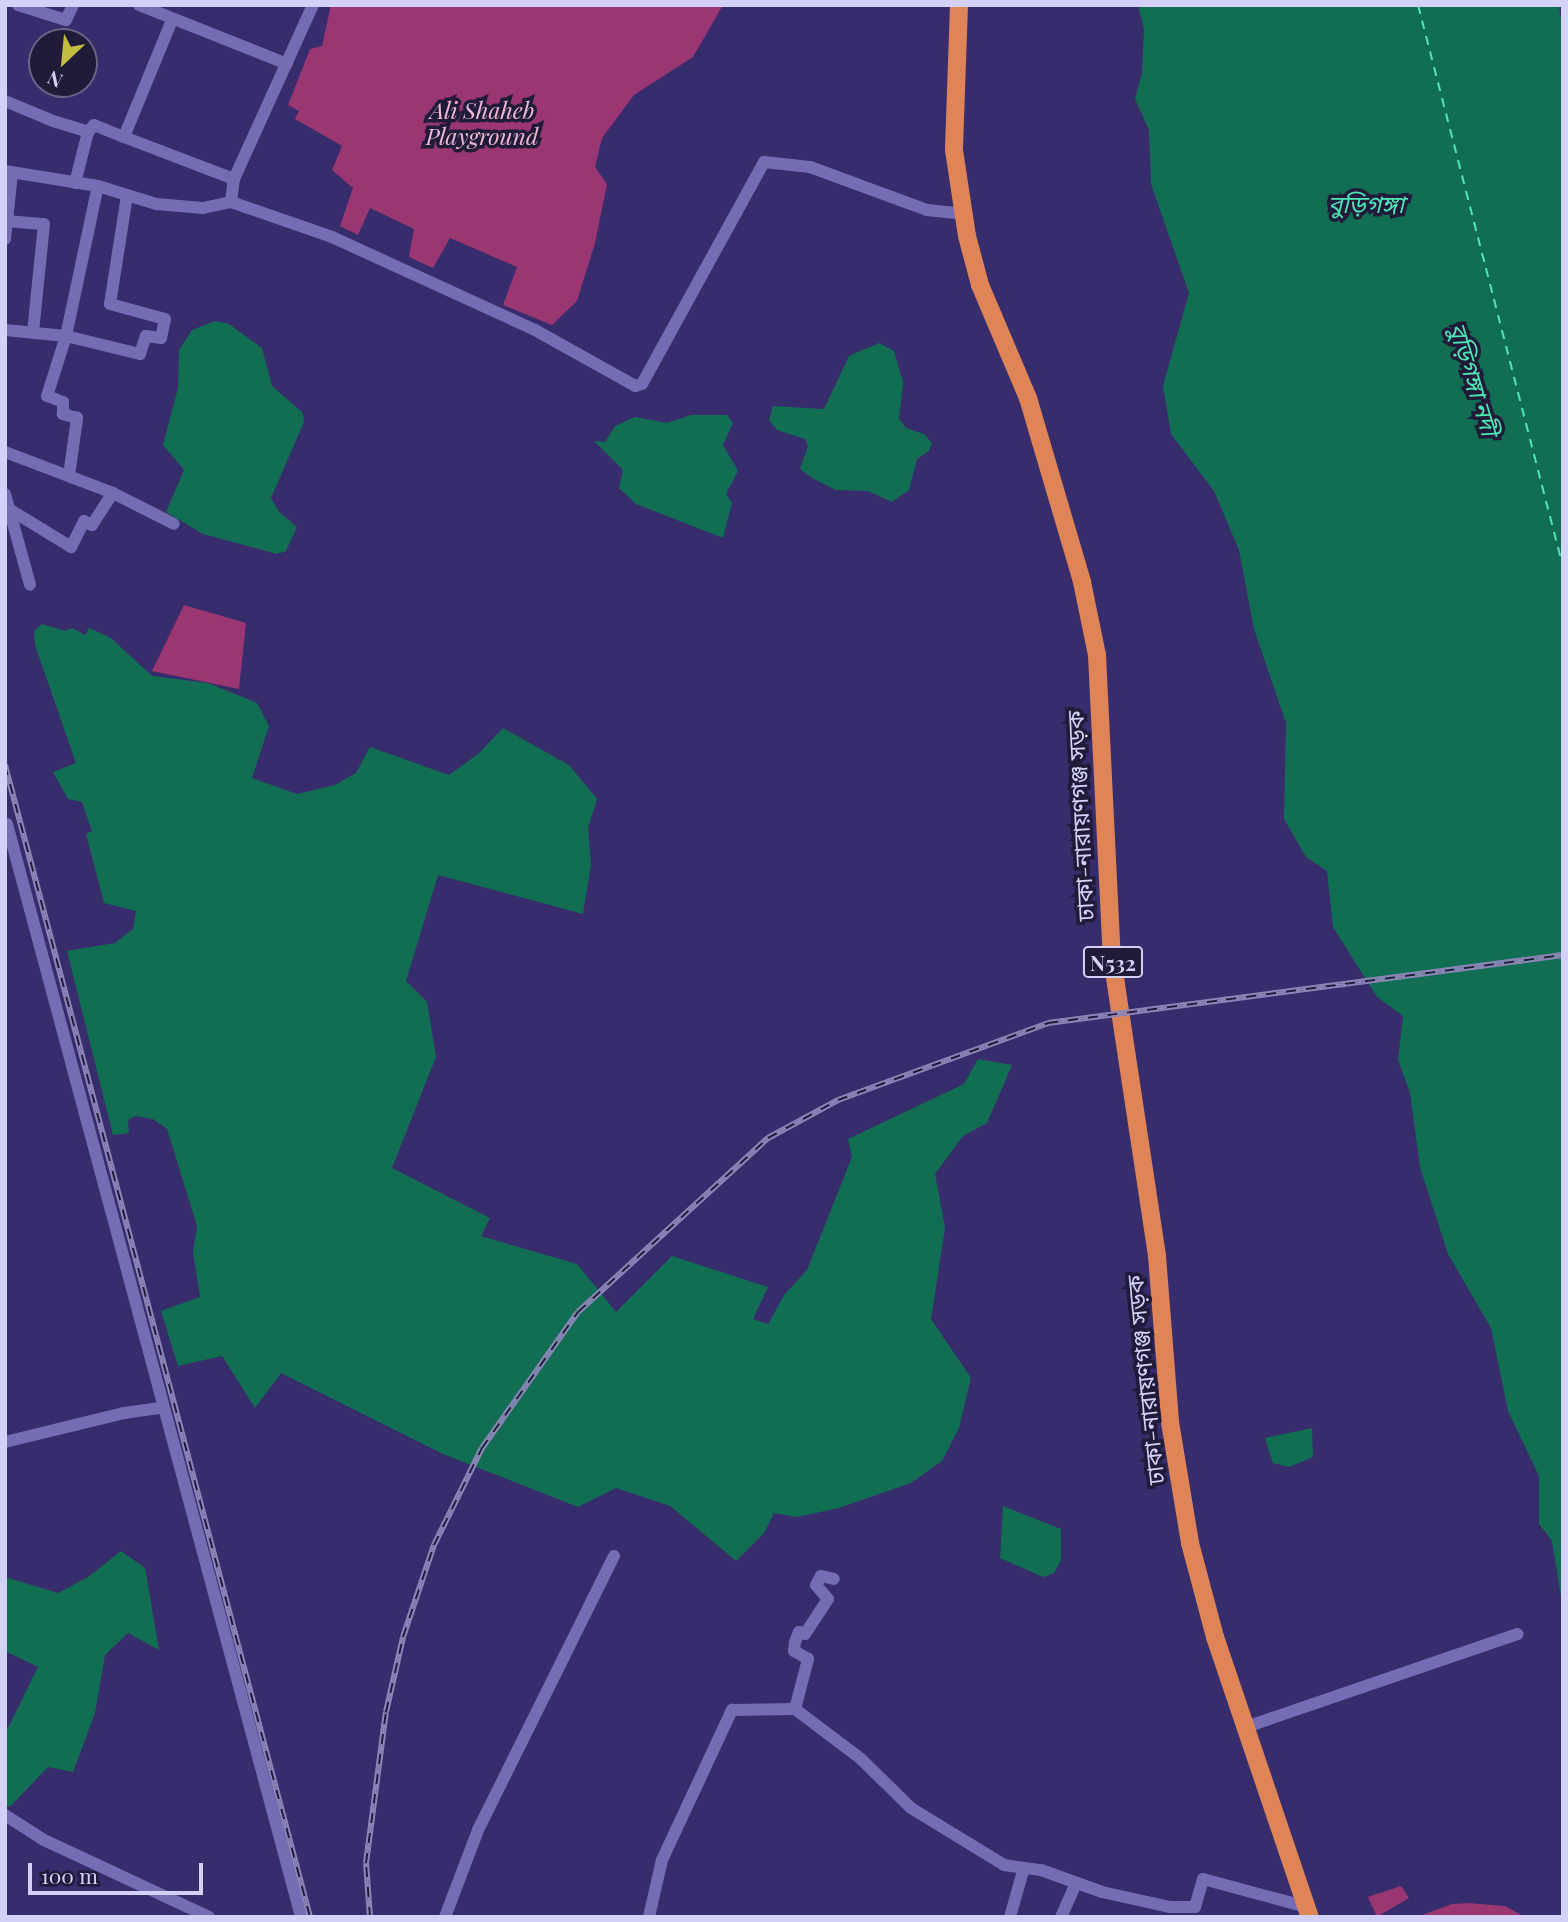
<!DOCTYPE html>
<html>
<head>
<meta charset="utf-8">
<style>
	body { margin:0 }
	#map { position:relative; width:1568px; height:1922px; overflow:hidden; background:#372c6c; font-family:"Playfair Display","Noto Sans Bengali",serif }
	div>[style] { position:absolute }
	.green>* { inset:0; background:#9a3671 }
	.water>* { inset:0; background:#126e53 }
	.ferry>* { height:2px; margin-top:-1px; transform-origin:0; background:repeating-linear-gradient(90deg,#4de6b4 0 9px,transparent 0 16px) }
	.minor>* { height:12px; margin:-6px; padding:0 6px; transform-origin:6px; border-radius:6px; background:#746db3 }
	.highway>* { height:18px; margin:-9px; padding:0 9px; transform-origin:9px; border-radius:9px; background:#de8456 }
	.rail>* { height:6px; margin-top:-3px; transform-origin:0; background:repeating-linear-gradient(90deg,#1f1b38 0 10px,#8c86b8 0 20px); box-sizing:border-box; border-block:2px solid #8c86b8 }
	span { translate:-50% -50%; white-space:nowrap; text-align:center; line-height:1.15; -webkit-text-stroke:7px #1f1b38; paint-order:stroke }
	.shield-label span { padding:2px 5px; background:#1f1b38; border:2px solid; border-radius:5px; -webkit-text-stroke-width:0 }
	.shield-label { font-size:21px; color:#d3d1f8; font-weight:700 }
	.park-label { font-size:23px; color:#efb7d3; font-style:italic }
	.street-label { font-size:23px; color:#d3d1f8 }
	.water-label { font-size:24px; color:#4de6b4; font-style:italic }
	.frame { position:absolute; inset:0; border:7px solid #d3d1f8; pointer-events:none }
	.north { position:absolute; left:28px; top:28px; width:70px; height:70px; box-sizing:border-box; background:#1f1b38; border:2px solid #676485; border-radius:50%; rotate:206deg; font-size:19px; font-weight:700; line-height:28px; text-align:center; color:#d3d1f8 }
	.north::after { content:''; display:block; margin:auto; width:24px; height:32px; background:#c2bd3f; clip-path:polygon(50% 0,100% 100%,50% 72%,0 100%) }
	.scale { position:absolute; left:28px; top:1863px; width:175px; height:32px; box-sizing:border-box; border:4px solid #d3d1f8; border-top:0; padding-left:9px; font-size:21px; line-height:24px; white-space:nowrap; color:#d3d1f8; -webkit-text-stroke:5px #1f1b38; paint-order:stroke }
</style>
</head>
<body>
<div id="map">
	<div class="green">
		<div style="clip-path:polygon(331px 5px,723px 5px,693px 57px,634px 95px,602px 138px,595px 167px,607px 184px,595px 243px,577px 301px,552px 325px,503px 305px,517px 267px,450px 238px,433px 268px,409px 257px,414px 229px,370px 208px,358px 235px,340px 226px,353px 188px,332px 170px,342px 146px,295px 119px,299px 111px,288px 105px,310px 49px,322px 46px)"></div>
		<div style="clip-path:polygon(184px 605px,246px 623px,239px 689px,152px 671px)"></div>
		<div style="clip-path:polygon(1401px 1886px,1409px 1898px,1377px 1917px,1368px 1897px)"></div>
		<div style="clip-path:polygon(1468px 1903px,1505px 1906px,1525px 1917px,1417px 1917px,1452px 1904px)"></div>
	</div>
	<div class="water">
		<div style="clip-path:polygon(1138px 5px,1559px 5px,1563px 35px,1563px 1609px,1552px 1541px,1539px 1524px,1539px 1476px,1508px 1411px,1491px 1328px,1448px 1254px,1420px 1167px,1410px 1093px,1398px 1060px,1403px 1016px,1377px 997px,1333px 927px,1327px 871px,1306px 857px,1284px 819px,1286px 723px,1254px 629px,1239px 550px,1214px 491px,1171px 434px,1163px 386px,1189px 293px,1151px 184px,1149px 130px,1135px 99px,1142px 73px,1144px 29px)"></div>
		<div style="clip-path:polygon(215px 321px,229px 324px,262px 348px,272px 386px,303px 413px,304px 422px,271px 498px,279px 512px,297px 527px,286px 551px,277px 554px,203px 534px,166px 512px,184px 470px,163px 445px,178px 388px,179px 350px,192px 330px)"></div>
		<div style="clip-path:polygon(879px 343px,894px 351px,903px 382px,899px 419px,906px 428px,924px 434px,932px 443px,929px 451px,917px 459px,909px 490px,892px 502px,868px 491px,836px 490px,812px 478px,800px 469px,808px 446px,805px 439px,777px 430px,769px 420px,773px 406px,824px 409px,849px 356px)"></div>
		<div style="clip-path:polygon(691px 415px,727px 415px,733px 423px,723px 445px,738px 471px,726px 494px,732px 503px,723px 538px,636px 504px,619px 488px,623px 470px,594px 441px,605px 442px,615px 426px,635px 417px,667px 423px)"></div>
		<div style="clip-path:polygon(42px 624px,65px 631px,72px 628px,85px 635px,89px 628px,111px 638px,152px 676px,208px 683px,257px 703px,269px 726px,252px 778px,297px 794px,335px 785px,356px 773px,370px 747px,449px 775px,478px 754px,503px 728px,569px 765px,597px 799px,588px 828px,591px 864px,583px 914px,438px 875px,406px 981px,427px 1002px,436px 1057px,392px 1168px,490px 1218px,481px 1236px,577px 1264px,616px 1312px,672px 1256px,768px 1287px,753px 1319px,768px 1324px,785px 1294px,807px 1270px,852px 1157px,848px 1139px,964px 1084px,978px 1059px,1012px 1065px,987px 1123px,963px 1136px,935px 1174px,945px 1228px,931px 1319px,971px 1378px,959px 1428px,942px 1461px,911px 1483px,839px 1508px,797px 1517px,774px 1513px,764px 1533px,736px 1561px,670px 1506px,616px 1488px,578px 1507px,443px 1454px,281px 1373px,255px 1408px,222px 1356px,178px 1366px,161px 1311px,200px 1297px,193px 1252px,197px 1226px,167px 1129px,153px 1119px,135px 1116px,128px 1120px,129px 1133px,113px 1135px,67px 951px,115px 943px,133px 929px,136px 911px,104px 903px,86px 834px,92px 831px,82px 802px,68px 799px,53px 772px,76px 763px,35px 645px,34px 631px)"></div>
		<div style="clip-path:polygon(1312px 1428px,1313px 1457px,1289px 1467px,1273px 1463px,1265px 1438px)"></div>
		<div style="clip-path:polygon(1003px 1506px,1061px 1529px,1061px 1560px,1054px 1573px,1043px 1577px,1000px 1558px)"></div>
		<div style="clip-path:polygon(121px 1551px,145px 1568px,159px 1650px,128px 1633px,105px 1655px,95px 1713px,73px 1772px,48px 1767px,10px 1807px,5px 1805px,5px 1734px,38px 1667px,5px 1651px,5px 1577px,58px 1593px,88px 1577px)"></div>
	</div>
	<div class="ferry">
		<div style="left:1418px;top:5px;width:580px;rotate:75.53deg"></div>
	</div>
	<div class="minor">
		<div style="left:18px;top:5px;width:50px;rotate:17.4deg"></div>
		<div style="left:66px;top:20px;width:17px;rotate:-65deg"></div>
		<div style="left:139px;top:5px;width:159px;rotate:21.7deg"></div>
		<div style="left:172px;top:20px;width:126px;rotate:112.3deg"></div>
		<div style="left:124px;top:137px;width:118px;rotate:20.9deg"></div>
		<div style="left:5px;top:101px;width:52px;rotate:22.6deg"></div>
		<div style="left:53px;top:121px;width:37px;rotate:17deg"></div>
		<div style="left:88px;top:132px;width:9px;rotate:-49deg"></div>
		<div style="left:94px;top:125px;width:32px;rotate:22deg"></div>
		<div style="left:5px;top:171px;width:94px;rotate:9.2deg"></div>
		<div style="left:98px;top:186px;width:61px;rotate:17.2deg"></div>
		<div style="left:156px;top:204px;width:47px;rotate:4.9deg"></div>
		<div style="left:203px;top:208px;width:29px;rotate:-12deg"></div>
		<div style="left:231px;top:202px;width:107px;rotate:19.1deg"></div>
		<div style="left:332px;top:237px;width:223px;rotate:24.6deg"></div>
		<div style="left:535px;top:330px;width:115px;rotate:29.2deg"></div>
		<div style="left:635px;top:386px;width:7px;rotate:-16deg"></div>
		<div style="left:642px;top:384px;width:253px;rotate:-61.2deg"></div>
		<div style="left:764px;top:162px;width:46px;rotate:6.2deg"></div>
		<div style="left:810px;top:167px;width:125px;rotate:20.2deg"></div>
		<div style="left:927px;top:210px;width:36px;rotate:6deg"></div>
		<div style="left:75px;top:183px;width:53px;rotate:-75.7deg"></div>
		<div style="left:231px;top:202px;width:23px;rotate:-83deg"></div>
		<div style="left:234px;top:179px;width:191px;rotate:-65.6deg"></div>
		<div style="left:7px;top:221px;width:37px;rotate:5deg"></div>
		<div style="left:44px;top:224px;width:109px;rotate:95.8deg"></div>
		<div style="left:5px;top:239px;width:66px;rotate:-83.9deg"></div>
		<div style="left:5px;top:330px;width:61px;rotate:5.6deg"></div>
		<div style="left:66px;top:336px;width:76px;rotate:13.7deg"></div>
		<div style="left:140px;top:354px;width:19px;rotate:-72deg"></div>
		<div style="left:146px;top:336px;width:15px;rotate:8deg"></div>
		<div style="left:161px;top:338px;width:19px;rotate:-78deg"></div>
		<div style="left:165px;top:319px;width:57px;rotate:-164.7deg"></div>
		<div style="left:110px;top:304px;width:109px;rotate:-81.1deg"></div>
		<div style="left:5px;top:452px;width:116px;rotate:20.8deg"></div>
		<div style="left:113px;top:493px;width:68px;rotate:26.9deg"></div>
		<div style="left:69px;top:476px;width:59px;rotate:-82.1deg"></div>
		<div style="left:77px;top:418px;width:15px;rotate:-164deg"></div>
		<div style="left:63px;top:414px;width:12px;rotate:-90deg"></div>
		<div style="left:63px;top:402px;width:17px;rotate:-159deg"></div>
		<div style="left:47px;top:396px;width:63px;rotate:-72.4deg"></div>
		<div style="left:66px;top:336px;width:153px;rotate:-78deg"></div>
		<div style="left:5px;top:494px;width:94px;rotate:74.6deg"></div>
		<div style="left:9px;top:509px;width:73px;rotate:31.5deg"></div>
		<div style="left:71px;top:547px;width:29px;rotate:-63deg"></div>
		<div style="left:84px;top:521px;width:9px;rotate:27deg"></div>
		<div style="left:92px;top:525px;width:38px;rotate:-57deg"></div>
		<div style="left:7px;top:824px;width:1132px;rotate:74.94deg"></div>
		<div style="left:5px;top:1442px;width:122px;rotate:-13.7deg"></div>
		<div style="left:124px;top:1413px;width:37px;rotate:-8deg"></div>
		<div style="left:795px;top:1709px;width:83px;rotate:37.1deg"></div>
		<div style="left:861px;top:1759px;width:70px;rotate:44.4deg"></div>
		<div style="left:911px;top:1808px;width:109px;rotate:31.5deg"></div>
		<div style="left:1004px;top:1865px;width:37px;rotate:8deg"></div>
		<div style="left:1041px;top:1870px;width:65px;rotate:19.8deg"></div>
		<div style="left:1102px;top:1892px;width:70px;rotate:12.4deg"></div>
		<div style="left:1170px;top:1907px;width:25px"></div>
		<div style="left:1195px;top:1907px;width:29px;rotate:-74deg"></div>
		<div style="left:1203px;top:1879px;width:108px;rotate:15.1deg"></div>
		<div style="left:1246px;top:1727px;width:287px;rotate:-18.9deg"></div>
		<div style="left:5px;top:1815px;width:46px;rotate:32.7deg"></div>
		<div style="left:44px;top:1840px;width:182px;rotate:25deg"></div>
		<div style="left:445px;top:1917px;width:93px;rotate:-69.2deg"></div>
		<div style="left:478px;top:1830px;width:306px;rotate:-63.6deg"></div>
		<div style="left:649px;top:1917px;width:58px;rotate:-77.2deg"></div>
		<div style="left:662px;top:1860px;width:166px;rotate:-65deg"></div>
		<div style="left:732px;top:1710px;width:63px;rotate:-0.9deg"></div>
		<div style="left:795px;top:1709px;width:52px;rotate:-75.4deg"></div>
		<div style="left:808px;top:1659px;width:16px;rotate:-150deg"></div>
		<div style="left:794px;top:1651px;width:9px;rotate:-84deg"></div>
		<div style="left:795px;top:1642px;width:11px;rotate:-68deg"></div>
		<div style="left:799px;top:1632px;width:6px;rotate:18deg"></div>
		<div style="left:805px;top:1634px;width:42px;rotate:-56.7deg"></div>
		<div style="left:828px;top:1599px;width:18px;rotate:-131deg"></div>
		<div style="left:816px;top:1585px;width:10px;rotate:-61deg"></div>
		<div style="left:821px;top:1576px;width:13px;rotate:13deg"></div>
		<div style="left:1010px;top:1917px;width:51px;rotate:-74.1deg"></div>
		<div style="left:1061px;top:1917px;width:37px;rotate:-66deg"></div>
	</div>
	<div class="highway">
		<div style="left:959px;top:5px;width:145px;rotate:92deg"></div>
		<div style="left:954px;top:150px;width:87px;rotate:81.4deg"></div>
		<div style="left:967px;top:236px;width:51px;rotate:75.1deg"></div>
		<div style="left:980px;top:285px;width:123px;rotate:67deg"></div>
		<div style="left:1028px;top:398px;width:192px;rotate:73.6deg"></div>
		<div style="left:1082px;top:582px;width:75px;rotate:78.4deg"></div>
		<div style="left:1097px;top:655px;width:303px;rotate:87.2deg"></div>
		<div style="left:1112px;top:958px;width:301px;rotate:81.4deg"></div>
		<div style="left:1157px;top:1256px;width:167px;rotate:85.5deg"></div>
		<div style="left:1170px;top:1422px;width:123px;rotate:80.6deg"></div>
		<div style="left:1190px;top:1543px;width:97px;rotate:75.1deg"></div>
		<div style="left:1215px;top:1637px;width:296px;rotate:71.3deg"></div>
	</div>
	<div class="rail">
		<div style="left:5px;top:765px;width:1192px;rotate:75.17deg"></div>
		<div style="left:370px;top:1917px;width:54px;rotate:-94.2deg"></div>
		<div style="left:366px;top:1863px;width:152px;rotate:-82.5deg"></div>
		<div style="left:386px;top:1712px;width:77px;rotate:-77.2deg"></div>
		<div style="left:403px;top:1637px;width:97px;rotate:-71.4deg"></div>
		<div style="left:434px;top:1545px;width:108px;rotate:-63.7deg"></div>
		<div style="left:482px;top:1448px;width:166px;rotate:-54.8deg"></div>
		<div style="left:578px;top:1312px;width:258px;rotate:-42.5deg"></div>
		<div style="left:768px;top:1138px;width:80px;rotate:-28.5deg"></div>
		<div style="left:838px;top:1100px;width:224px;rotate:-20.1deg"></div>
		<div style="left:1048px;top:1023px;width:519px;rotate:-7.52deg"></div>
	</div>
	<div class="shield-label">
		<span style="left:1113px;top:962px">N532</span>
	</div>
	<div class="park-label">
		<span style="left:482px;top:123px">Ali Shaheb<br>Playground</span>
	</div>
	<div class="street-label">
		<span style="left:1080px;top:816px;rotate:-93deg">ঢাকা-নারায়ণগঞ্জ সড়ক</span>
		<span style="left:1145px;top:1380px;rotate:-96deg">ঢাকা-নারায়ণগঞ্জ সড়ক</span>
	</div>
	<div class="water-label">
		<span style="left:1366px;top:204px">বুড়িগঙ্গা</span>
		<span style="left:1474px;top:379px;rotate:73deg">বুড়িগঙ্গা নদী</span>
	</div>
	<div class="frame"></div>
	<div class="north">N</div>
	<div class="scale">100 m</div>
</div>
</body>
</html>
